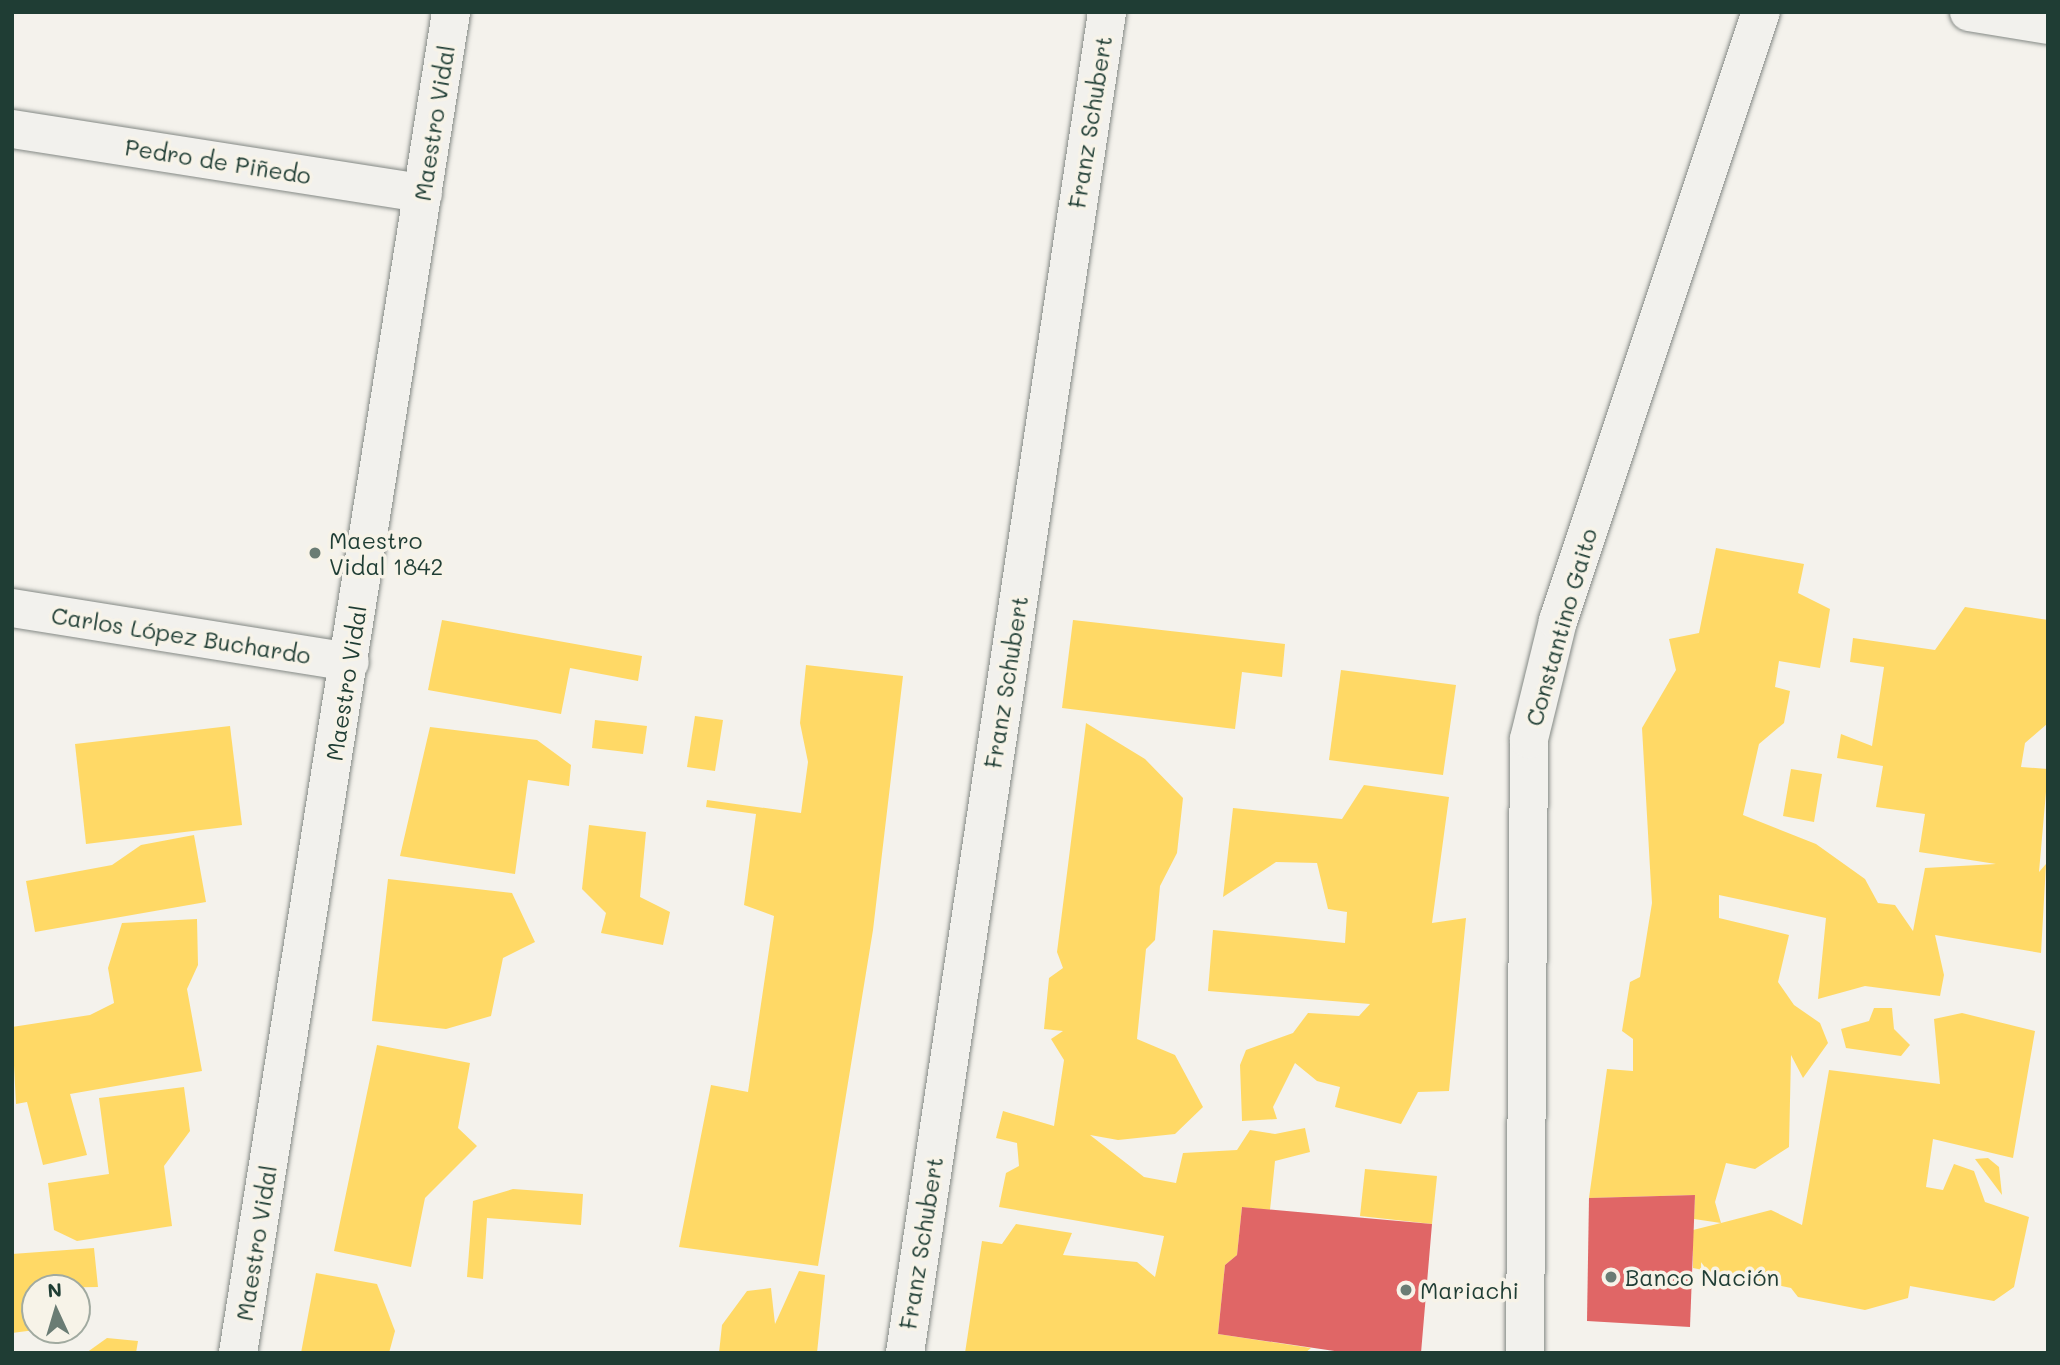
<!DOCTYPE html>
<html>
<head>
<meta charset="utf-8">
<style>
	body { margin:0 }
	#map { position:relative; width:2060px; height:1365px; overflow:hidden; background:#f4f2ec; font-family:Mali,sans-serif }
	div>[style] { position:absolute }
	.homes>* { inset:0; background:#ffd966 }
	.shops>* { inset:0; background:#e06666 }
	.roads { filter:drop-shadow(0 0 2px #848985) drop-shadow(0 0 2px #848985) }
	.street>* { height:38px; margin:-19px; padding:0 19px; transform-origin:19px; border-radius:19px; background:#f2f1ed }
	.secondary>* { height:38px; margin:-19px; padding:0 19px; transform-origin:19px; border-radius:19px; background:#f2f1ed }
	.dots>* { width:19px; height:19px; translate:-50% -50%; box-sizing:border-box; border:4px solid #f7f3e8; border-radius:50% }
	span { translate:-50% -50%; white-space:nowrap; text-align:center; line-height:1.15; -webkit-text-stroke:7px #f7f3e8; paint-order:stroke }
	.street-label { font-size:23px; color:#1f3d34 }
	.poi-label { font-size:23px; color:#1f3d34 }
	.left { translate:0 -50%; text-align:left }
	.frame { position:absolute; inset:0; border:14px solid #1f3d34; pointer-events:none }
	.north { position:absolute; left:21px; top:1274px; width:70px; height:70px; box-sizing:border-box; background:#f7f3e8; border:2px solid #a1aaa0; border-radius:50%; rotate:356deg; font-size:19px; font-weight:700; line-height:28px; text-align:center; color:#1f3d34 }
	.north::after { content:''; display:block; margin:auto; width:24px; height:32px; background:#6a7c74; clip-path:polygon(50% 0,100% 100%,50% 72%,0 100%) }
</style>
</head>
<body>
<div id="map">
	<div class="homes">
		<div style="clip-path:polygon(1716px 548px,1804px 564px,1798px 593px,1830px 609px,1820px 668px,1779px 661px,1775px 687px,1790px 691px,1784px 723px,1759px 744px,1743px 815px,1816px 844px,1865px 879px,1878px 903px,1895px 905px,1913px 931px,1925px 868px,1996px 864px,1919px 852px,1925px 814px,1876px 807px,1883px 766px,1837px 758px,1841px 734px,1872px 746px,1884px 667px,1850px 662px,1853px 638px,1935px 650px,1965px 607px,2048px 620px,2047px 724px,2025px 743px,2021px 767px,2048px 769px,2039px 872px,2046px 864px,2041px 953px,1935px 935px,1944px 975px,1940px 996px,1865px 986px,1818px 999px,1826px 918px,1719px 895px,1719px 918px,1789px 935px,1778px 982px,1794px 1005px,1820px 1023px,1828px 1043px,1803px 1078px,1791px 1055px,1789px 1147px,1755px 1169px,1726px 1163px,1715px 1202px,1721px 1223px,1771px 1210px,1802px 1225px,1829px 1070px,1940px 1084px,1934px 1019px,1962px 1013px,2035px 1031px,2013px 1158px,1933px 1139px,1926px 1187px,1943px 1190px,1954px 1164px,1974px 1171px,1985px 1202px,2029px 1217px,2014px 1287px,1994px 1301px,1910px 1286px,1908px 1298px,1865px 1310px,1798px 1297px,1791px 1288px,1693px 1268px,1693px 1230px,1721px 1223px,1694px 1219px,1695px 1195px,1589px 1198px,1607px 1069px,1633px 1071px,1633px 1039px,1622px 1031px,1630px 982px,1640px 977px,1652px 903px,1642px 728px,1676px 670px,1669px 639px,1699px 633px)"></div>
		<div style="clip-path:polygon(442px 620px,642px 656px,638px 681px,570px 668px,561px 714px,428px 690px)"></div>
		<div style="clip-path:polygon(1073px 620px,1285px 644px,1282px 677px,1242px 672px,1235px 729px,1062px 708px)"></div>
		<div style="clip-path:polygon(806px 665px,903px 676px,873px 930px,818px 1266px,679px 1247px,711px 1085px,748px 1092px,774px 916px,744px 905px,756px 814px,706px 807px,707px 800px,801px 813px,808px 762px,800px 723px)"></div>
		<div style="clip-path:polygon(1341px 670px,1456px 685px,1443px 775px,1329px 760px)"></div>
		<div style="clip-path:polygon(695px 716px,723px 720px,715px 771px,687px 767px)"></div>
		<div style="clip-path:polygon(595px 720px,647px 726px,643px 754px,592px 748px)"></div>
		<div style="clip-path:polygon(1086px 723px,1145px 759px,1183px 798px,1177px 853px,1160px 886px,1155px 940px,1146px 949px,1137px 1039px,1175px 1055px,1203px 1107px,1175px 1134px,1118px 1140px,1090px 1135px,1144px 1177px,1176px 1183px,1183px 1153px,1237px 1150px,1250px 1130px,1275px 1134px,1305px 1128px,1310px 1152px,1275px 1161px,1270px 1210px,1242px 1207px,1237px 1255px,1225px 1265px,1218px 1334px,1311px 1348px,1305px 1353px,965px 1353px,982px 1241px,1002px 1244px,1016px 1224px,1072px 1233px,1063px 1255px,1137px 1262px,1155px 1277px,1164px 1236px,999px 1207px,1006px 1173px,1019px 1166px,1017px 1143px,996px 1138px,1003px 1111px,1054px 1126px,1064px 1060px,1051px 1039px,1063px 1031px,1044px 1029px,1049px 978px,1063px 968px,1057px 952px)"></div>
		<div style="clip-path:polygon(230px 726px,242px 825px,86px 844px,75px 744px)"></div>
		<div style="clip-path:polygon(430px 727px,537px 740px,571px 765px,569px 786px,528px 780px,515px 874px,400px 856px)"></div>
		<div style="clip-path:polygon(1791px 769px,1822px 774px,1814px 822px,1783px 816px)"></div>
		<div style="clip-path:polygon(1364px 785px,1449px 797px,1432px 923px,1466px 918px,1449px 1091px,1418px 1092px,1401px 1124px,1335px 1107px,1340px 1087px,1317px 1081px,1295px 1063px,1273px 1107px,1277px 1119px,1242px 1121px,1240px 1065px,1246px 1050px,1293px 1033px,1308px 1013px,1359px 1016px,1370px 1004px,1208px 991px,1213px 930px,1345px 943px,1347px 912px,1328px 909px,1317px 863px,1276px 862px,1223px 897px,1233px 808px,1342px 819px)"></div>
		<div style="clip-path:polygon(589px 825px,646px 832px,640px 897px,670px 912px,663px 945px,601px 933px,606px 913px,582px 889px)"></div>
		<div style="clip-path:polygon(194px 835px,206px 902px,35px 932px,26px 881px,112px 865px,141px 845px)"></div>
		<div style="clip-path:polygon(388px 879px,512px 893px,535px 942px,503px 958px,491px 1016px,446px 1029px,372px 1021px)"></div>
		<div style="clip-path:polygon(197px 919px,198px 965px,187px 989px,202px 1071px,70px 1094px,87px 1155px,43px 1165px,27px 1102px,16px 1104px,12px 1027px,90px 1015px,114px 1003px,108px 968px,122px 923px)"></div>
		<div style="clip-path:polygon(1874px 1008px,1892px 1008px,1894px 1029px,1910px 1045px,1901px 1056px,1846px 1048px,1841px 1029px,1869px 1021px)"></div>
		<div style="clip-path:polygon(377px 1045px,470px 1063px,458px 1128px,477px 1146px,425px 1198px,411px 1267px,334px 1251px)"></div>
		<div style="clip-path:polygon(184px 1087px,190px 1131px,164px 1166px,172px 1226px,77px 1241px,54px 1230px,48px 1183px,109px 1174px,99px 1098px)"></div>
		<div style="clip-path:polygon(1988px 1158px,1999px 1167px,2002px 1195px,1975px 1159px)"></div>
		<div style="clip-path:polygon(1365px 1169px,1437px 1176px,1432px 1224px,1360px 1216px)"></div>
		<div style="clip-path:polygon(513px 1189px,583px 1194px,581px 1225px,487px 1218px,483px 1279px,467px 1277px,473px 1201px)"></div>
		<div style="clip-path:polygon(94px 1248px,98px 1287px,35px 1288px,35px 1330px,12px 1333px,12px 1254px)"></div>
		<div style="clip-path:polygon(799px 1271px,825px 1275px,817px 1353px,719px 1353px,722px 1325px,747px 1291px,771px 1288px,775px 1324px)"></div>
		<div style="clip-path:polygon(316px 1273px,377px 1284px,395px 1331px,389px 1353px,301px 1353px)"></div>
		<div style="clip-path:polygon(107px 1338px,138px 1341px,136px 1353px,86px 1353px)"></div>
	</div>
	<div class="shops">
		<div style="clip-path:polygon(1695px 1195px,1690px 1327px,1587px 1321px,1589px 1198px)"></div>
		<div style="clip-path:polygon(1242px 1207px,1432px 1224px,1421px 1353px,1348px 1353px,1218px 1334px,1225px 1265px,1237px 1255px)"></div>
	</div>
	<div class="roads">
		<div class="street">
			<div style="left:1969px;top:12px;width:80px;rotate:9.3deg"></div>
			<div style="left:12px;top:129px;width:416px;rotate:8.9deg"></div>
			<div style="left:12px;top:608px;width:342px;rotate:9.1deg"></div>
			<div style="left:905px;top:1353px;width:1356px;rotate:-81.43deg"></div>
			<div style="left:1525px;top:1353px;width:614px;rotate:-89.63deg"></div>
			<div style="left:1529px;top:739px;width:122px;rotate:-76.2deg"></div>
			<div style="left:1558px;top:621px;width:642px;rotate:-71.57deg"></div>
		</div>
		<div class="secondary">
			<div style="left:238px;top:1353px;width:1358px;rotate:-80.97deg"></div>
		</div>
	</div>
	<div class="dots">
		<div style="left:315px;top:553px;background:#6a7c74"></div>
		<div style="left:1611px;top:1277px;background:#6a7c74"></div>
		<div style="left:1406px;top:1290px;background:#6a7c74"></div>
	</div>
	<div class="street-label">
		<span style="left:1090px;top:122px;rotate:-81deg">Franz Schubert</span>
		<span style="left:434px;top:123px;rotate:-81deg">Maestro Vidal</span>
		<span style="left:218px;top:161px;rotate:9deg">Pedro de Piñedo</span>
		<span style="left:1561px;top:627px;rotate:-74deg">Constantino Gaito</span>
		<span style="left:181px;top:635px;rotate:9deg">Carlos López Buchardo</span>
		<span style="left:1006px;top:682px;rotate:-81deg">Franz Schubert</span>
		<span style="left:346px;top:683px;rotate:-81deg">Maestro Vidal</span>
		<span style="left:256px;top:1243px;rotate:-81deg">Maestro Vidal</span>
		<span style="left:921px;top:1243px;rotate:-81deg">Franz Schubert</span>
	</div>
	<div class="poi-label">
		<span class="left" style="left:329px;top:553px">Maestro<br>Vidal 1842</span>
		<span class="left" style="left:1625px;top:1277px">Banco Nación</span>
		<span class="left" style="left:1420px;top:1290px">Mariachi</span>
	</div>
	<div class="frame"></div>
	<div class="north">N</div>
</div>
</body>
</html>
